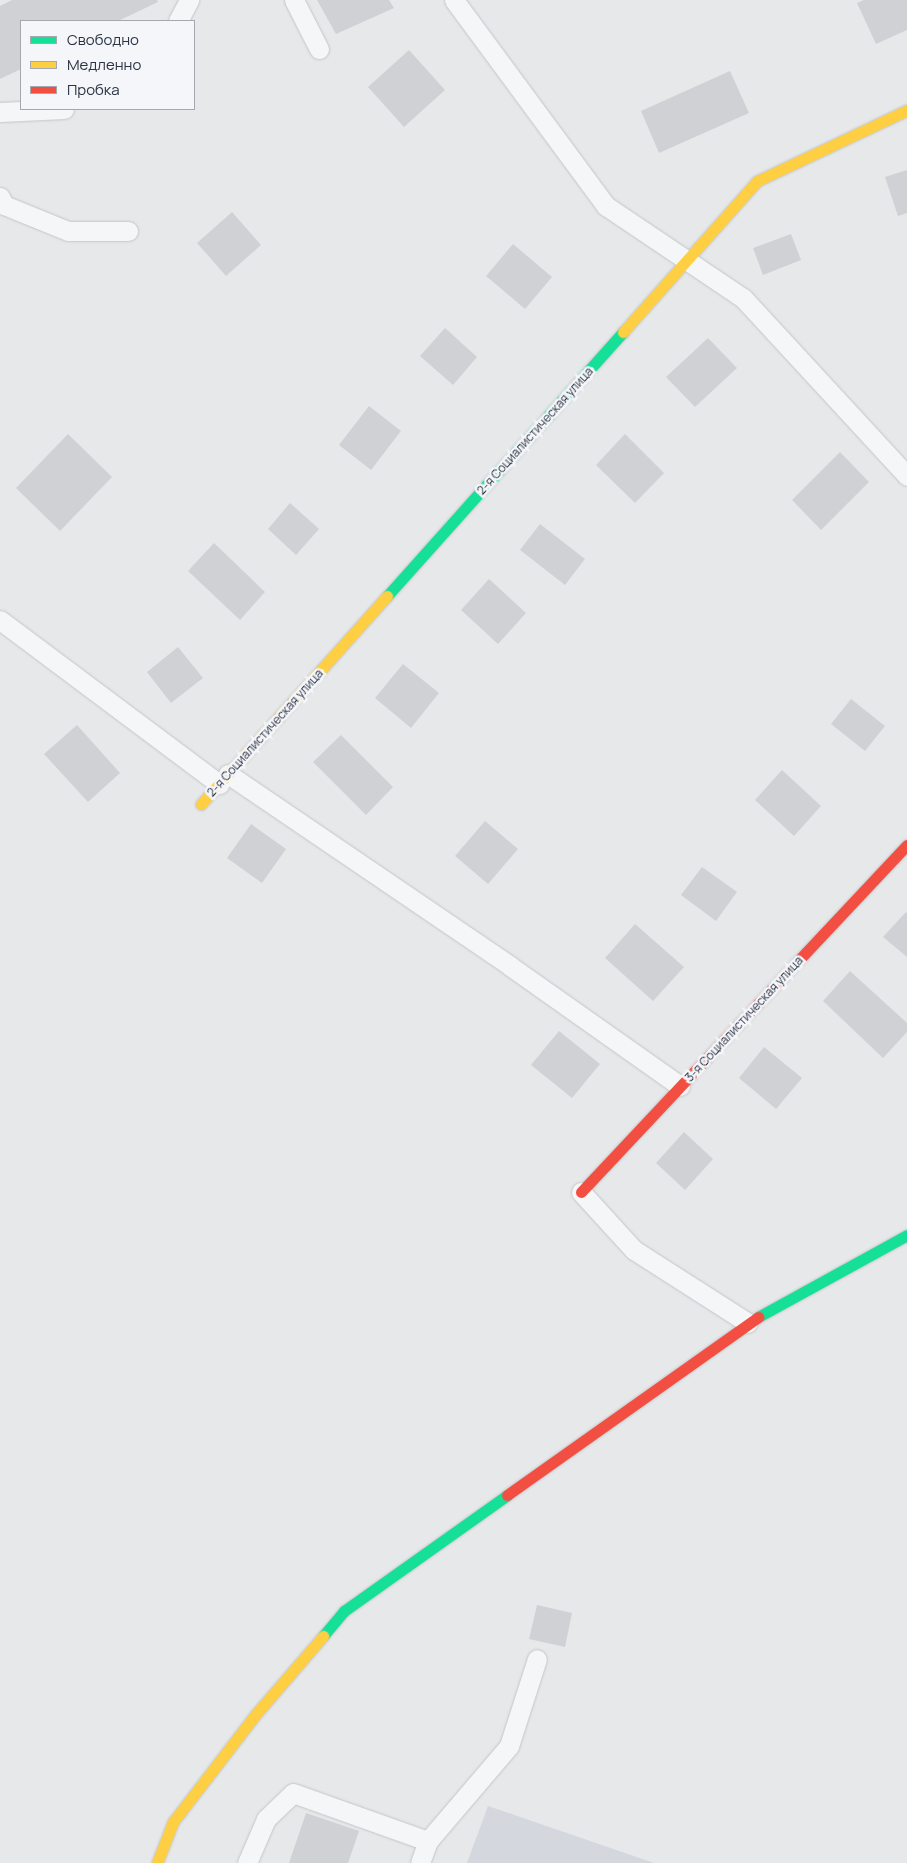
<!DOCTYPE html>
<html>
<head>
<meta charset="utf-8">
<style>
	body { margin:0 }
	#map { position:relative; width:907px; height:1863px; overflow:hidden; background:#e6e8ea; font-family:Manrope,sans-serif }
	div>[style] { position:absolute }
	.built>* { inset:0; background:#d4d7dd }
	.building>* { inset:0; background:#d0d1d4 }
	.roads { filter:drop-shadow(0 0 1px #c4c6c8) drop-shadow(0 0 1px #c4c6c8) }
	.lane>* { height:19px; margin:-9.5px; padding:0 9.5px; transform-origin:9.5px; border-radius:9.5px; background:#f5f6f7 }
	.fast>* { height:11px; margin:-5.5px; padding:0 5.5px; transform-origin:5.5px; border-radius:5.5px; background:#16e098 }
	.slow>* { height:11px; margin:-5.5px; padding:0 5.5px; transform-origin:5.5px; border-radius:5.5px; background:#ffcf43 }
	.jam>* { height:11px; margin:-5.5px; padding:0 5.5px; transform-origin:5.5px; border-radius:5.5px; background:#f24e42 }
	span { translate:-50% -50%; white-space:nowrap; text-align:center; line-height:1.15; -webkit-text-stroke:5px #f4f6f9; paint-order:stroke }
	.street-label { font-size:12px; color:#2c3344 }
	.legend { position:absolute; left:20px; top:20px; width:175px; height:90px; box-sizing:border-box; background:#f4f6f9; border:1px solid #a4a8b1; margin:0; padding:6px 9px; list-style:none; font-size:15px; color:#2c3344 }
	.legend li { display:flex; align-items:center; gap:10px; height:25px }
	.legend b { width:25px; border:1px solid #a4a8b1 }
</style>
</head>
<body>
<div id="map">
	<div class="built">
		<div style="clip-path:polygon(488px 1806px,654px 1863px,467px 1863px)"></div>
	</div>
	<div class="building">
		<div style="clip-path:polygon(12px 0,157px 0,158px 2px,118px 21px,21px 21px,21px 69px,0 79px,0 6px)"></div>
		<div style="clip-path:polygon(317px 0,389px 0,394px 8px,336px 34px)"></div>
		<div style="clip-path:polygon(864px 0,907px 0,907px 30px,876px 44px,857px 3px)"></div>
		<div style="clip-path:polygon(409px 50px,445px 90px,404px 127px,368px 87px)"></div>
		<div style="clip-path:polygon(730px 71px,749px 113px,659px 153px,641px 111px)"></div>
		<div style="clip-path:polygon(907px 170px,907px 213px,898px 216px,885px 177px)"></div>
		<div style="clip-path:polygon(232px 212px,261px 245px,226px 276px,197px 243px)"></div>
		<div style="clip-path:polygon(791px 234px,801px 260px,763px 275px,753px 248px)"></div>
		<div style="clip-path:polygon(513px 244px,552px 277px,525px 309px,486px 276px)"></div>
		<div style="clip-path:polygon(445px 328px,477px 357px,453px 385px,420px 356px)"></div>
		<div style="clip-path:polygon(708px 338px,737px 368px,695px 407px,666px 377px)"></div>
		<div style="clip-path:polygon(369px 406px,401px 431px,371px 470px,339px 445px)"></div>
		<div style="clip-path:polygon(68px 434px,112px 477px,60px 531px,16px 488px)"></div>
		<div style="clip-path:polygon(625px 434px,664px 473px,635px 503px,596px 465px)"></div>
		<div style="clip-path:polygon(840px 452px,869px 482px,821px 530px,792px 500px)"></div>
		<div style="clip-path:polygon(290px 503px,319px 529px,296px 555px,268px 529px)"></div>
		<div style="clip-path:polygon(540px 524px,585px 559px,565px 585px,520px 550px)"></div>
		<div style="clip-path:polygon(214px 543px,265px 592px,240px 620px,188px 571px)"></div>
		<div style="clip-path:polygon(489px 579px,526px 613px,498px 644px,461px 610px)"></div>
		<div style="clip-path:polygon(178px 647px,203px 678px,171px 703px,147px 672px)"></div>
		<div style="clip-path:polygon(403px 664px,439px 693px,411px 728px,375px 698px)"></div>
		<div style="clip-path:polygon(851px 699px,885px 726px,865px 751px,831px 724px)"></div>
		<div style="clip-path:polygon(77px 725px,120px 773px,88px 802px,44px 754px)"></div>
		<div style="clip-path:polygon(341px 735px,393px 787px,366px 815px,313px 762px)"></div>
		<div style="clip-path:polygon(782px 770px,821px 806px,794px 836px,755px 800px)"></div>
		<div style="clip-path:polygon(485px 821px,518px 849px,488px 884px,455px 856px)"></div>
		<div style="clip-path:polygon(251px 824px,286px 849px,262px 883px,227px 858px)"></div>
		<div style="clip-path:polygon(702px 867px,737px 892px,716px 921px,681px 895px)"></div>
		<div style="clip-path:polygon(906px 912px,907px 913px,907px 957px,883px 937px)"></div>
		<div style="clip-path:polygon(635px 924px,684px 967px,653px 1001px,605px 958px)"></div>
		<div style="clip-path:polygon(850px 971px,907px 1023px,907px 1032px,883px 1058px,823px 1001px)"></div>
		<div style="clip-path:polygon(559px 1031px,600px 1064px,572px 1098px,531px 1065px)"></div>
		<div style="clip-path:polygon(764px 1047px,802px 1078px,776px 1109px,739px 1078px)"></div>
		<div style="clip-path:polygon(684px 1132px,713px 1159px,685px 1190px,656px 1163px)"></div>
		<div style="clip-path:polygon(537px 1605px,572px 1613px,565px 1647px,529px 1639px)"></div>
		<div style="clip-path:polygon(306px 1813px,359px 1831px,348px 1863px,289px 1863px)"></div>
	</div>
	<div class="roads">
		<div class="lane">
			<div style="left:294px;top:0;width:55px;rotate:63deg"></div>
			<div style="left:454px;top:0;width:256px;rotate:53.6deg"></div>
			<div style="left:606px;top:206px;width:165px;rotate:33.9deg"></div>
			<div style="left:743px;top:298px;width:242px;rotate:47.3deg"></div>
			<div style="left:178px;top:21px;width:24px;rotate:-62deg"></div>
			<div style="left:0;top:112px;width:64px;rotate:-2.7deg"></div>
			<div style="left:0;top:197px;width:9px;rotate:63deg"></div>
			<div style="left:4px;top:205px;width:69px;rotate:22.1deg"></div>
			<div style="left:68px;top:231px;width:60px"></div>
			<div style="left:0;top:620px;width:274px;rotate:36.8deg"></div>
			<div style="left:228px;top:774px;width:341px;rotate:34.2deg"></div>
			<div style="left:510px;top:966px;width:208px;rotate:35.2deg"></div>
			<div style="left:581px;top:1192px;width:79px;rotate:47.6deg"></div>
			<div style="left:634px;top:1250px;width:135px;rotate:32.6deg"></div>
			<div style="left:428px;top:1841px;width:125px;rotate:-49.5deg"></div>
			<div style="left:509px;top:1746px;width:91px;rotate:-72.2deg"></div>
			<div style="left:247px;top:1863px;width:48px;rotate:-66.6deg"></div>
			<div style="left:266px;top:1819px;width:37px;rotate:-44deg"></div>
			<div style="left:293px;top:1793px;width:143px;rotate:19.6deg"></div>
			<div style="left:428px;top:1841px;width:23px;rotate:110deg"></div>
		</div>
		<div class="fast">
			<div style="left:387px;top:596px;width:354px;rotate:-48.2deg"></div>
			<div style="left:758px;top:1317px;width:170px;rotate:-28.8deg"></div>
			<div style="left:323px;top:1636px;width:33px;rotate:-50deg"></div>
			<div style="left:344px;top:1611px;width:200px;rotate:-35.4deg"></div>
		</div>
		<div class="slow">
			<div style="left:623px;top:332px;width:202px;rotate:-48.4deg"></div>
			<div style="left:757px;top:181px;width:166px;rotate:-25.3deg"></div>
			<div style="left:201px;top:804px;width:279px;rotate:-48.2deg"></div>
			<div style="left:157px;top:1863px;width:44px;rotate:-68.7deg"></div>
			<div style="left:173px;top:1822px;width:136px;rotate:-52.5deg"></div>
			<div style="left:256px;top:1714px;width:103px;rotate:-49.3deg"></div>
		</div>
		<div class="jam">
			<div style="left:581px;top:1192px;width:476px;rotate:-46.8deg"></div>
			<div style="left:507px;top:1495px;width:308px;rotate:-35.3deg"></div>
		</div>
	</div>
	<div class="street-label">
		<span style="left:535px;top:431px;rotate:-48deg">2-я Социалистическая улица</span>
		<span style="left:265px;top:733px;rotate:-48deg">2-я Социалистическая улица</span>
		<span style="left:744px;top:1019px;rotate:-47deg">3-я Социалистическая улица</span>
	</div>
	<ul class="legend">
	<li><b style="height:6px;background:#16e098"></b>Свободно</li>
	<li><b style="height:6px;background:#ffcf43"></b>Медленно</li>
	<li><b style="height:6px;background:#f24e42"></b>Пробка</li>
	</ul>
</div>
</body>
</html>
